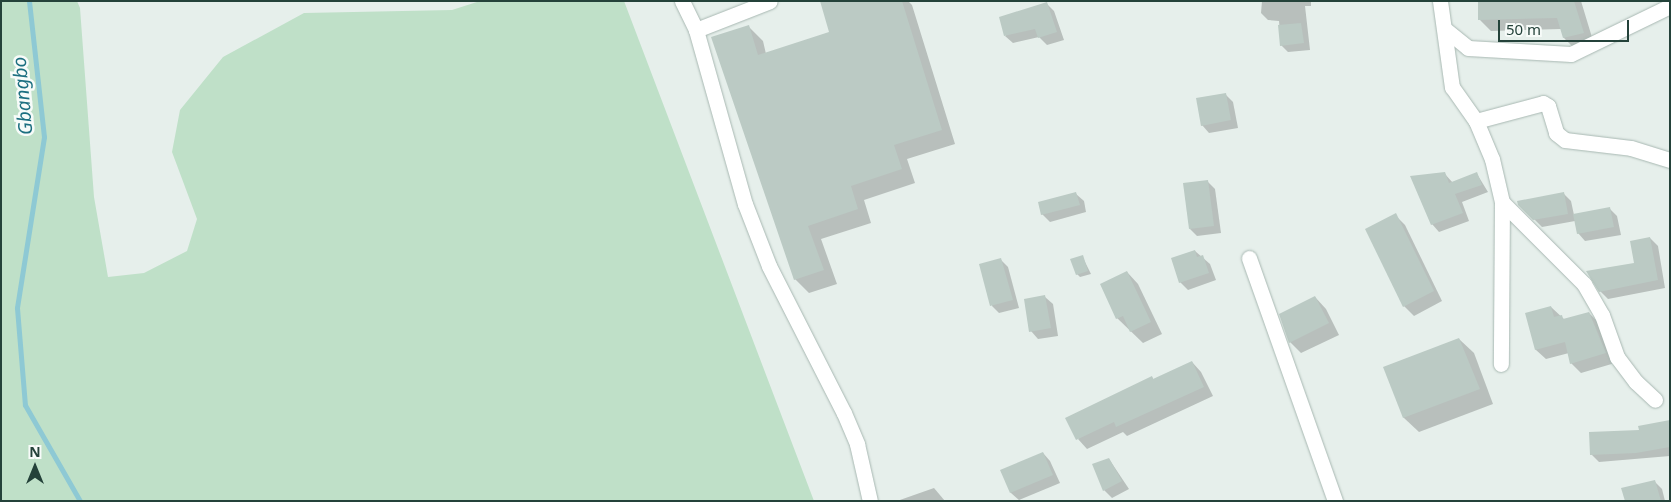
<!DOCTYPE html>
<html>
<head>
<meta charset="utf-8">
<style>
	body { margin:0 }
	#map { position:relative; width:1671px; height:502px; overflow:hidden; background:#e6efeb; font-family:"Noto Sans",sans-serif }
	div>[style] { position:absolute }
	.green>* { inset:0; background:#bfe0c8 }
	.shadow>* { inset:0; background:#0003 }
	.stream>* { height:5px; margin:-2.5px; padding:0 2.5px; transform-origin:2.5px; border-radius:2.5px; background:#8ec9d4 }
	.building>* { inset:0; background:#bbcac4 }
	.roads { filter:drop-shadow(0 0 1px #a8b8b2) drop-shadow(0 0 1px #a8b8b2) }
	.minor>* { height:15px; margin:-7.5px; padding:0 7.5px; transform-origin:7.5px; border-radius:7.5px; background:#fff }
	span { translate:-50% -50%; white-space:nowrap; text-align:center; line-height:1.15; -webkit-text-stroke:5px #f7fbf9; paint-order:stroke }
	.water-label { font-size:19px; color:#1c6f80; font-style:italic }
	.frame { position:absolute; inset:0; border:2px solid #24423a; pointer-events:none }
	.north { position:absolute; left:10px; top:442px; width:50px; height:50px; -webkit-text-stroke:4px #f7fbf9; paint-order:stroke; rotate:0deg; font-size:14px; font-weight:700; line-height:20px; text-align:center; color:#24423a }
	.north::after { content:''; display:block; margin:auto; width:18px; height:22px; background:#24423a; clip-path:polygon(50% 0,100% 100%,50% 72%,0 100%) }
	.scale { position:absolute; left:1498px; top:20px; width:131px; height:22px; box-sizing:border-box; border:2px solid #24423a; border-top:0; padding-left:6px; font-size:15px; line-height:18px; white-space:nowrap; color:#24423a; -webkit-text-stroke:4px #f7fbf9; paint-order:stroke }
</style>
</head>
<body>
<div id="map">
	<div class="green">
		<div style="clip-path:polygon(1px 1px,77px 1px,80px 8px,94px 197px,108px 277px,144px 273px,187px 251px,197px 219px,172px 152px,180px 110px,223px 57px,304px 13px,452px 10px,480px 1px,624px 1px,814px 501px,1px 501px)"></div>
	</div>
	<div class="shadow">
		<div style="clip-path:polygon(866px 1px,908px 1px,912px 5px,955px 144px,907px 159px,915px 183px,864px 200px,871px 223px,821px 239px,837px 284px,809px 293px,795px 279px,749px 27px,763px 41px,766px 54px,831px 32px)"></div>
		<div style="clip-path:polygon(1262px 1px,1311px 1px,1311px 6px,1305px 6px,1310px 50px,1288px 52px,1281px 45px,1279px 21px,1268px 20px,1261px 13px)"></div>
		<div style="clip-path:polygon(1479px 1px,1581px 1px,1594px 44px,1575px 49px,1564px 38px,1561px 29px,1491px 31px,1480px 20px)"></div>
		<div style="clip-path:polygon(1047px 4px,1054px 11px,1064px 40px,1047px 45px,1039px 37px,1013px 43px,1005px 36px)"></div>
		<div style="clip-path:polygon(1225px 94px,1233px 102px,1238px 128px,1209px 133px,1202px 125px)"></div>
		<div style="clip-path:polygon(1444px 173px,1453px 183px,1477px 174px,1488px 192px,1462px 202px,1469px 221px,1439px 232px,1432px 224px)"></div>
		<div style="clip-path:polygon(1207px 181px,1215px 189px,1221px 233px,1197px 236px,1190px 229px)"></div>
		<div style="clip-path:polygon(1076px 194px,1084px 201px,1086px 212px,1050px 222px,1042px 214px)"></div>
		<div style="clip-path:polygon(1564px 194px,1571px 201px,1574px 215px,1610px 209px,1617px 216px,1621px 235px,1585px 241px,1578px 233px,1575px 221px,1542px 227px,1534px 219px)"></div>
		<div style="clip-path:polygon(1395px 215px,1405px 225px,1442px 301px,1414px 316px,1404px 306px)"></div>
		<div style="clip-path:polygon(1650px 238px,1658px 246px,1665px 288px,1608px 299px,1600px 291px,1635px 264px)"></div>
		<div style="clip-path:polygon(1195px 251px,1210px 264px,1216px 280px,1188px 290px,1180px 282px)"></div>
		<div style="clip-path:polygon(1082px 256px,1091px 274px,1080px 277px,1077px 274px)"></div>
		<div style="clip-path:polygon(1000px 259px,1008px 267px,1019px 308px,999px 313px,992px 306px)"></div>
		<div style="clip-path:polygon(1127px 272px,1138px 284px,1162px 334px,1143px 343px,1117px 318px)"></div>
		<div style="clip-path:polygon(1045px 297px,1053px 304px,1058px 336px,1038px 339px,1031px 331px)"></div>
		<div style="clip-path:polygon(1315px 297px,1326px 309px,1339px 335px,1301px 353px,1290px 342px)"></div>
		<div style="clip-path:polygon(1551px 307px,1565px 320px,1589px 313px,1599px 323px,1615px 363px,1581px 373px,1571px 363px,1569px 353px,1546px 359px,1536px 350px,1527px 314px)"></div>
		<div style="clip-path:polygon(1459px 339px,1474px 353px,1493px 404px,1419px 432px,1404px 418px,1385px 367px)"></div>
		<div style="clip-path:polygon(1192px 362px,1201px 372px,1213px 396px,1127px 436px,1123px 432px,1087px 449px,1078px 439px,1152px 377px,1154px 380px)"></div>
		<div style="clip-path:polygon(1670px 422px,1670px 456px,1599px 462px,1591px 454px,1640px 431px)"></div>
		<div style="clip-path:polygon(1043px 453px,1050px 461px,1060px 483px,1019px 500px,1011px 493px,1001px 471px)"></div>
		<div style="clip-path:polygon(1109px 459px,1129px 489px,1112px 498px,1104px 490px)"></div>
		<div style="clip-path:polygon(1654px 481px,1662px 489px,1665px 501px,1626px 501px)"></div>
		<div style="clip-path:polygon(934px 488px,945px 501px,897px 501px)"></div>
	</div>
	<div class="stream">
		<div style="left:29px;top:1px;width:137px;rotate:83.7deg"></div>
		<div style="left:44px;top:137px;width:173px;rotate:99deg"></div>
		<div style="left:17px;top:308px;width:97px;rotate:85.3deg"></div>
		<div style="left:25px;top:405px;width:111px;rotate:60.2deg"></div>
	</div>
	<div class="building">
		<div style="clip-path:polygon(820px 1px,902px 1px,942px 130px,894px 145px,902px 169px,851px 186px,858px 209px,808px 226px,824px 270px,794px 280px,711px 37px,749px 25px,758px 55px,829px 32px)"></div>
		<div style="clip-path:polygon(1478px 1px,1574px 1px,1584px 33px,1563px 38px,1557px 18px,1478px 20px)"></div>
		<div style="clip-path:polygon(1047px 2px,1057px 32px,1038px 38px,1035px 29px,1004px 36px,999px 17px)"></div>
		<div style="clip-path:polygon(1301px 23px,1304px 43px,1280px 46px,1278px 25px)"></div>
		<div style="clip-path:polygon(1226px 93px,1231px 120px,1201px 126px,1196px 98px)"></div>
		<div style="clip-path:polygon(1445px 172px,1449px 183px,1477px 172px,1482px 185px,1455px 194px,1463px 213px,1431px 225px,1410px 176px)"></div>
		<div style="clip-path:polygon(1208px 180px,1214px 226px,1189px 229px,1183px 183px)"></div>
		<div style="clip-path:polygon(1076px 192px,1080px 205px,1041px 215px,1038px 202px)"></div>
		<div style="clip-path:polygon(1564px 192px,1568px 214px,1533px 220px,1518px 205px,1517px 201px)"></div>
		<div style="clip-path:polygon(1610px 207px,1614px 227px,1577px 234px,1573px 214px)"></div>
		<div style="clip-path:polygon(1396px 213px,1434px 291px,1403px 307px,1365px 229px)"></div>
		<div style="clip-path:polygon(1650px 237px,1658px 280px,1599px 292px,1586px 271px,1634px 263px,1630px 241px)"></div>
		<div style="clip-path:polygon(1195px 250px,1197px 257px,1203px 255px,1209px 273px,1179px 283px,1171px 258px)"></div>
		<div style="clip-path:polygon(1083px 255px,1088px 271px,1076px 275px,1070px 259px)"></div>
		<div style="clip-path:polygon(1001px 258px,1013px 300px,990px 306px,979px 264px)"></div>
		<div style="clip-path:polygon(1127px 271px,1151px 322px,1130px 332px,1123px 316px,1116px 319px,1100px 284px)"></div>
		<div style="clip-path:polygon(1045px 295px,1051px 328px,1029px 332px,1024px 299px)"></div>
		<div style="clip-path:polygon(1315px 296px,1329px 323px,1289px 343px,1279px 314px)"></div>
		<div style="clip-path:polygon(1551px 306px,1554px 317px,1562px 315px,1563px 319px,1589px 312px,1606px 353px,1570px 364px,1565px 342px,1535px 350px,1525px 313px)"></div>
		<div style="clip-path:polygon(1459px 338px,1480px 389px,1403px 418px,1383px 367px)"></div>
		<div style="clip-path:polygon(1192px 361px,1204px 387px,1116px 427px,1114px 422px,1076px 440px,1065px 418px,1152px 376px,1153px 379px)"></div>
		<div style="clip-path:polygon(1670px 420px,1670px 447px,1636px 453px,1590px 455px,1589px 432px,1639px 430px,1638px 426px)"></div>
		<div style="clip-path:polygon(1043px 452px,1053px 475px,1010px 493px,1000px 470px)"></div>
		<div style="clip-path:polygon(1109px 458px,1122px 481px,1103px 491px,1092px 464px)"></div>
		<div style="clip-path:polygon(1655px 480px,1661px 501px,1625px 501px,1621px 488px)"></div>
	</div>
	<div class="roads">
		<div class="minor">
			<div style="left:682px;top:1px;width:32px;rotate:64deg"></div>
			<div style="left:696px;top:30px;width:181px;rotate:74.3deg"></div>
			<div style="left:745px;top:204px;width:66px;rotate:68.8deg"></div>
			<div style="left:769px;top:266px;width:165px;rotate:63deg"></div>
			<div style="left:844px;top:413px;width:34px;rotate:67deg"></div>
			<div style="left:857px;top:444px;width:58px;rotate:77.2deg"></div>
			<div style="left:1440px;top:1px;width:87px;rotate:82.1deg"></div>
			<div style="left:1452px;top:87px;width:42px;rotate:54.8deg"></div>
			<div style="left:1476px;top:121px;width:41px;rotate:67.2deg"></div>
			<div style="left:1492px;top:159px;width:44px;rotate:76.9deg"></div>
			<div style="left:1502px;top:202px;width:162px;rotate:90.4deg"></div>
			<div style="left:696px;top:30px;width:79px;rotate:-21.4deg"></div>
			<div style="left:1446px;top:30px;width:28px;rotate:39deg"></div>
			<div style="left:1468px;top:48px;width:103px;rotate:3.3deg"></div>
			<div style="left:1571px;top:54px;width:110px;rotate:-25.9deg"></div>
			<div style="left:1476px;top:121px;width:69px;rotate:-15deg"></div>
			<div style="left:1543px;top:103px;width:6px;rotate:31deg"></div>
			<div style="left:1548px;top:106px;width:28px;rotate:73deg"></div>
			<div style="left:1556px;top:133px;width:11px;rotate:38deg"></div>
			<div style="left:1565px;top:140px;width:66px;rotate:6.9deg"></div>
			<div style="left:1631px;top:148px;width:41px;rotate:17.1deg"></div>
			<div style="left:1502px;top:202px;width:116px;rotate:45deg"></div>
			<div style="left:1584px;top:284px;width:36px;rotate:60deg"></div>
			<div style="left:1602px;top:315px;width:45px;rotate:70.3deg"></div>
			<div style="left:1617px;top:357px;width:31px;rotate:53deg"></div>
			<div style="left:1636px;top:382px;width:26px;rotate:43deg"></div>
			<div style="left:1249px;top:258px;width:258px;rotate:70.5deg"></div>
		</div>
	</div>
	<div class="water-label">
		<span style="left:23px;top:96px;rotate:-95deg">Gbangbo</span>
	</div>
	<div class="frame"></div>
	<div class="north">N</div>
	<div class="scale">50 m</div>
</div>
</body>
</html>
